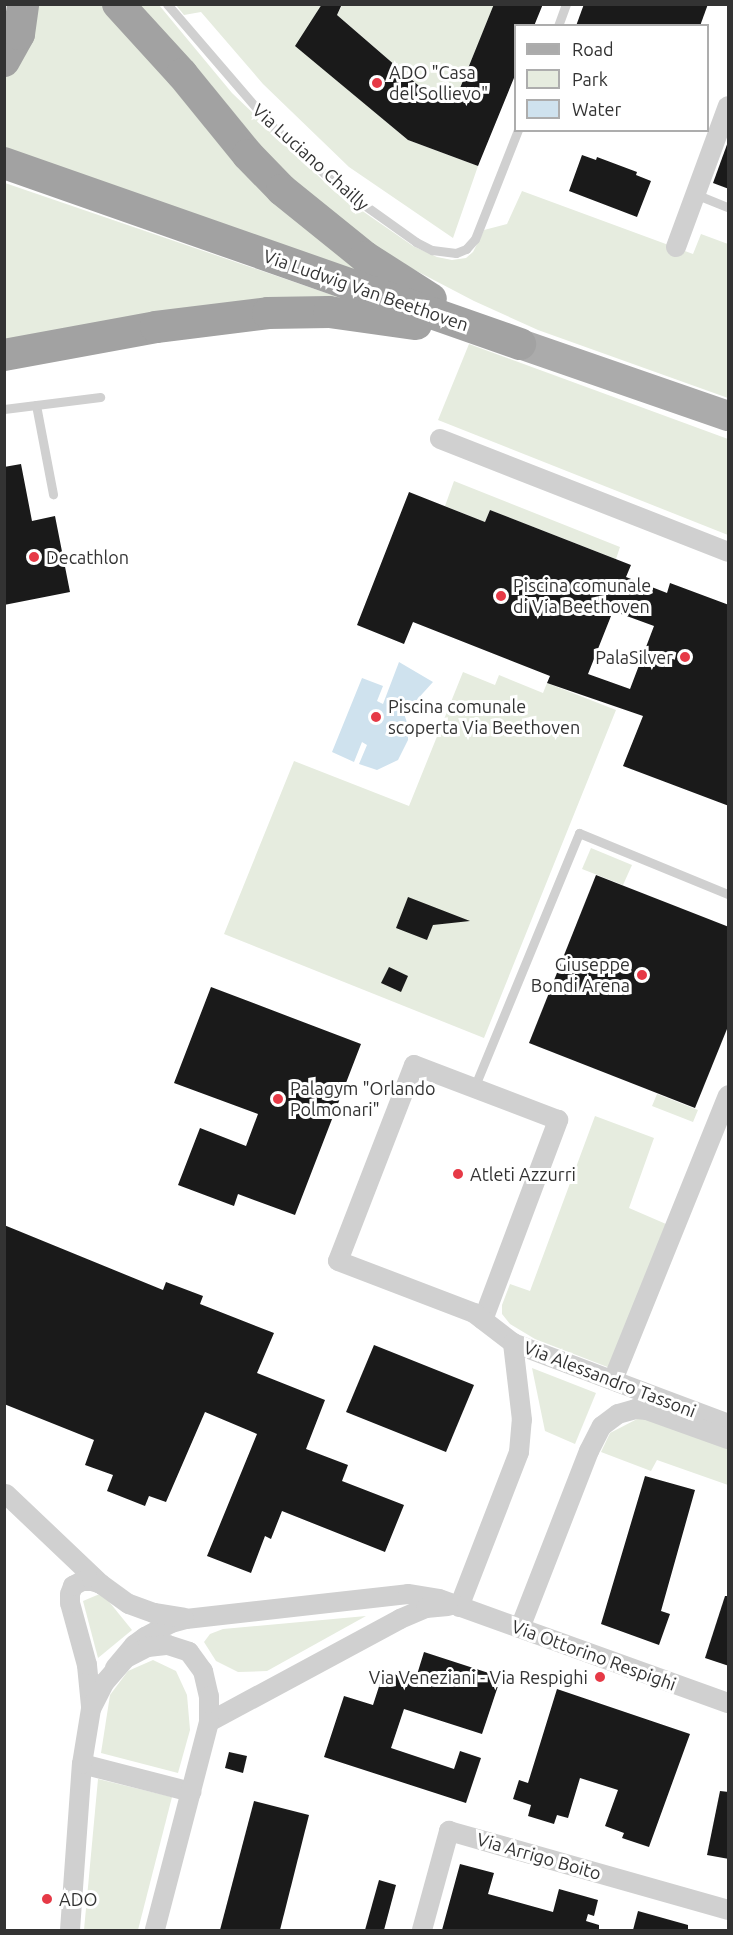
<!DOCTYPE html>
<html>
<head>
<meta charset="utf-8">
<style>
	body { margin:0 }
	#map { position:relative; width:733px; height:1935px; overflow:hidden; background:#fff; font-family:Ubuntu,sans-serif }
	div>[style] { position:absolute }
	.green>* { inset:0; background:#e6ecdf }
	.water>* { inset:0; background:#cfe2ee }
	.building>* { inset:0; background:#1a1a1a }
	.service>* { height:9px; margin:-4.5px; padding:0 4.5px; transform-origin:4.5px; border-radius:4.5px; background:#d0d0d0 }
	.minor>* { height:20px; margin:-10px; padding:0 10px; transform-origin:10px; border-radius:10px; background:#d0d0d0 }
	.primary>* { height:30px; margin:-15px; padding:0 15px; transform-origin:15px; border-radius:15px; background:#ababab }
	.trunk>* { height:32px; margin:-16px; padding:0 16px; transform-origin:16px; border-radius:16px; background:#a2a2a2 }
	.dots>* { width:16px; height:16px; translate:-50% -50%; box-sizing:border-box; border:3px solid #fff; border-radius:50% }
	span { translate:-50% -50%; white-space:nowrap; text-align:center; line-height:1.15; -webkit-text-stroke:6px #fff; paint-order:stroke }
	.poi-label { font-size:18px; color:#333 }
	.left { translate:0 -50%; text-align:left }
	.right { translate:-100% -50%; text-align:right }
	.street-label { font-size:18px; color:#333 }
	.frame { position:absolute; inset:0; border:6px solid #333; pointer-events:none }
	.legend { position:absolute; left:514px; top:24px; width:195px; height:108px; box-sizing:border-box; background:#fff; border:2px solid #adadad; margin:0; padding:8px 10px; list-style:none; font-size:18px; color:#333 }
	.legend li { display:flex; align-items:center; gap:12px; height:30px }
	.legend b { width:30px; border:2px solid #adadad }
</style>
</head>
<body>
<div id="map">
	<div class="green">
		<div style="clip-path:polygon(30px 5px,105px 5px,405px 290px,5px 151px,4px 74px)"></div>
		<div style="clip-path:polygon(138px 5px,159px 5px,232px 93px,335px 192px,413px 246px,437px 257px,452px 260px,466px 258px,473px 252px,484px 230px,507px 224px,522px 191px,693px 254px,701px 234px,728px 244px,728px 398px,538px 330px,474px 301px,386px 255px,296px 187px)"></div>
		<div style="clip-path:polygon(176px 5px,322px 5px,296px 46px,408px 140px,478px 166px,453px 238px,349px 167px,263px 84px,201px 12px,184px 15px)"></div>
		<div style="clip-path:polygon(342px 5px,494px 5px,454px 103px,426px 92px,337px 15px)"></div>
		<div style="clip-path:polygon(5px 183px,367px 307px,5px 345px)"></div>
		<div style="clip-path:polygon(469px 344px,728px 439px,728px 535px,438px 420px)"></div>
		<div style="clip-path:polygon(454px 481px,620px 547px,616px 559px,490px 510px,485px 522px,445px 506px)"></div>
		<div style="clip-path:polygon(463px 672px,495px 685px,499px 675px,543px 693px,547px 683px,616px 710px,484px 1038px,224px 934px,294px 761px,409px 806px)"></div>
		<div style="clip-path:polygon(591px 848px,632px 865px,623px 885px,582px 869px)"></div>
		<div style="clip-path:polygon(657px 1094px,698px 1110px,693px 1122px,652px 1106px)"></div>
		<div style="clip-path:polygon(595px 1116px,654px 1138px,629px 1208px,666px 1224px,610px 1368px,535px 1339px,510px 1324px,502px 1314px,502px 1305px,510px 1284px,530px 1291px)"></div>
		<div style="clip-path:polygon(532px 1368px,596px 1393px,575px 1444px,545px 1431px)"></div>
		<div style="clip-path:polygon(641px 1417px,728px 1449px,728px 1485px,657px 1460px,651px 1471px,601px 1452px,610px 1433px)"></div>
		<div style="clip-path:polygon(102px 1593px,132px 1630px,98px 1658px,83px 1601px)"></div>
		<div style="clip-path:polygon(366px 1616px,267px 1671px,238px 1672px,216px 1661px,204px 1642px,210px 1634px,223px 1629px)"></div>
		<div style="clip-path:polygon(153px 1660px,176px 1671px,187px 1695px,190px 1730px,178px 1773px,101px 1753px,110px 1695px,128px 1671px)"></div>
		<div style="clip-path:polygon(98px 1779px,172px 1797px,138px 1930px,84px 1930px)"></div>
	</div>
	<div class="water">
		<div style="clip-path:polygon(399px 662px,433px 682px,404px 714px,408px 725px,408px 740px,398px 760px,377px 770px,359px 764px,367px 745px,362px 742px,354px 762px,332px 752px,362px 678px,383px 686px,377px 701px,383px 704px)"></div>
	</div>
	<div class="building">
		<div style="clip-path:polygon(322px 4px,342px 4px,337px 15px,426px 92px,454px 103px,494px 4px,543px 4px,534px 26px,516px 26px,516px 73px,478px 166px,408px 140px,295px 46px)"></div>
		<div style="clip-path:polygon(584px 4px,708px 4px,700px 26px,576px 26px)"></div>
		<div style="clip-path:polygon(729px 139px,729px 189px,713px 183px)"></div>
		<div style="clip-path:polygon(582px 155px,596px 160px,597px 157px,637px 172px,636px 175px,651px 181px,637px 217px,569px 191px)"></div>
		<div style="clip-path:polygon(21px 464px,32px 521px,55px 516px,70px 592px,4px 605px,4px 467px)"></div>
		<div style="clip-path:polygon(evenodd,409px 492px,485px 522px,490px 510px,631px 565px,626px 577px,667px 593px,670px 583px,729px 605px,729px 806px,623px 766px,643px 716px,547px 683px,550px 676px,413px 622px,404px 644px,357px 625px,409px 492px,613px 611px,654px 626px,630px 689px,588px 674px,613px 611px)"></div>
		<div style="clip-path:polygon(596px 875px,729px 927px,729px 1024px,695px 1108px,529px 1043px)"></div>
		<div style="clip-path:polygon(408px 897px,470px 921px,433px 925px,427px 940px,396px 928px)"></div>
		<div style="clip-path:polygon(389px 967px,408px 976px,401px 992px,381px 983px)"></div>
		<div style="clip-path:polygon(211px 987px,361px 1044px,295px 1215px,238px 1194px,234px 1206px,178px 1185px,200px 1128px,246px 1146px,258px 1114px,174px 1083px)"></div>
		<div style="clip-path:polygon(4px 1225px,163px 1290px,166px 1282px,203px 1296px,200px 1304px,274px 1333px,257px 1373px,325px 1400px,306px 1449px,348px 1465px,342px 1481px,404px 1505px,385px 1552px,282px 1511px,271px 1539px,265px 1536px,251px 1573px,207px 1556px,257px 1434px,205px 1412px,166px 1502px,149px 1496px,145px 1506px,107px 1491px,113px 1475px,85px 1465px,94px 1440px,4px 1404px)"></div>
		<div style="clip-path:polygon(374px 1345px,474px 1385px,446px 1452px,346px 1412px)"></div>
		<div style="clip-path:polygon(645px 1476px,695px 1490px,661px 1611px,670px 1614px,659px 1645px,601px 1624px)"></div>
		<div style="clip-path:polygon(725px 1596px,729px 1596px,729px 1666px,705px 1658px)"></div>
		<div style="clip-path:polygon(424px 1652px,501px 1677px,482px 1734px,404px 1709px,391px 1748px,454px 1769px,460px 1751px,481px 1758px,466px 1803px,324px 1757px,344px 1696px,373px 1705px,384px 1671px,415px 1681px)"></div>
		<div style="clip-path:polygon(557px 1689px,690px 1734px,649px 1847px,622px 1838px,624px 1833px,605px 1826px,618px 1790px,580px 1778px,568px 1818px,557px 1815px,554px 1824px,528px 1816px,531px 1805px,513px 1799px,519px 1780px,528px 1783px)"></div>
		<div style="clip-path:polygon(229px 1752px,247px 1756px,243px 1773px,225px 1768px)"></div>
		<div style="clip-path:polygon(720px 1791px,729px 1792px,729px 1859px,707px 1855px)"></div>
		<div style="clip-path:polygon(254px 1801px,309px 1815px,280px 1930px,220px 1930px)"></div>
		<div style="clip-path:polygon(460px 1864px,494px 1873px,488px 1894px,553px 1912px,559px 1889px,598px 1900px,594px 1916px,588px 1914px,586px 1921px,599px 1925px,599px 1930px,442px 1930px)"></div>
		<div style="clip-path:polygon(379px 1880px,396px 1885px,384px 1930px,365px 1930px)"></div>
		<div style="clip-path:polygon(638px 1911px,688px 1925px,688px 1930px,633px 1930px)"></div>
	</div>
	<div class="service">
		<div style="left:167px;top:4px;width:160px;rotate:49.3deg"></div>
		<div style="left:271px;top:125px;width:92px;rotate:42.4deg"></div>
		<div style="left:339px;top:187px;width:95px;rotate:35.5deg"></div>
		<div style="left:416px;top:242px;width:18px;rotate:27deg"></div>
		<div style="left:432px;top:250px;width:24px;rotate:7deg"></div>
		<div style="left:456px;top:253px;width:11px;rotate:-22deg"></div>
		<div style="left:466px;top:249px;width:13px;rotate:-48deg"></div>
		<div style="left:475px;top:239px;width:117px;rotate:-68.5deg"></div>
		<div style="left:558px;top:26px;width:23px;rotate:-70deg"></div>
		<div style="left:695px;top:194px;width:35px;rotate:22deg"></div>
		<div style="left:36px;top:405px;width:91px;rotate:79.2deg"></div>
		<div style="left:4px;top:409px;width:97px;rotate:-7.1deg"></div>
		<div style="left:474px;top:1088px;width:276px;rotate:-67.6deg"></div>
		<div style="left:579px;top:833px;width:161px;rotate:22.3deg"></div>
	</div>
	<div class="minor">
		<div style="left:676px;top:247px;width:150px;rotate:-69.8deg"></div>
		<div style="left:440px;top:439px;width:309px;rotate:21.4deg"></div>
		<div style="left:483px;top:1320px;width:214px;rotate:-69.4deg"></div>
		<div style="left:558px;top:1120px;width:154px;rotate:-159.1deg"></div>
		<div style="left:414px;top:1065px;width:210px;rotate:111.2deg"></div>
		<div style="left:338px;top:1261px;width:146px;rotate:20.9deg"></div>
		<div style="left:474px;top:1313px;width:49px;rotate:37.6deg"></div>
		<div style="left:513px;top:1343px;width:230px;rotate:20.6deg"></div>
		<div style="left:613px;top:1380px;width:307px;rotate:-68deg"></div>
		<div style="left:6px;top:1494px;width:131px;rotate:43.5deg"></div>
		<div style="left:459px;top:1607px;width:166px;rotate:-68.8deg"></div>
		<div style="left:519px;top:1452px;width:32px;rotate:-85deg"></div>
		<div style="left:522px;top:1420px;width:78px;rotate:-96.7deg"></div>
		<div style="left:520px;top:1628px;width:190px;rotate:-68.7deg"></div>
		<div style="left:589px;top:1451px;width:28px;rotate:-63deg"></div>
		<div style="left:602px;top:1426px;width:20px;rotate:-37deg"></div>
		<div style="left:618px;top:1414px;width:19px;rotate:-16deg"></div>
		<div style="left:636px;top:1409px;width:11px;rotate:5deg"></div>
		<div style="left:647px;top:1410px;width:86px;rotate:19.7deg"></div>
		<div style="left:115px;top:1668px;width:30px;rotate:-50deg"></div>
		<div style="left:134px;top:1645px;width:14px;rotate:-36deg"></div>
		<div style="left:145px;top:1637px;width:30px;rotate:-28deg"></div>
		<div style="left:171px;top:1623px;width:16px;rotate:-15deg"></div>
		<div style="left:186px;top:1619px;width:223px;rotate:-6.4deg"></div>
		<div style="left:408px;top:1594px;width:31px;rotate:9deg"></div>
		<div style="left:439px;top:1599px;width:307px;rotate:19.8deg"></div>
		<div style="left:91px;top:1706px;width:41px;rotate:-95.6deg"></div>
		<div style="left:87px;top:1665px;width:64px;rotate:-105.3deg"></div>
		<div style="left:70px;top:1603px;width:9px;rotate:-90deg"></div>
		<div style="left:70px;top:1594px;width:9px;rotate:-69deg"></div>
		<div style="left:73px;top:1586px;width:10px;rotate:-29deg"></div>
		<div style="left:82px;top:1581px;width:10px"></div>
		<div style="left:92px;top:1581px;width:9px;rotate:18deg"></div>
		<div style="left:101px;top:1584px;width:34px;rotate:36deg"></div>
		<div style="left:129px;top:1604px;width:27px;rotate:20deg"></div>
		<div style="left:154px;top:1613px;width:30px;rotate:9deg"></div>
		<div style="left:209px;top:1722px;width:217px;rotate:-28.3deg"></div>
		<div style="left:400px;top:1619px;width:28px;rotate:-23deg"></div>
		<div style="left:426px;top:1608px;width:22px;rotate:-5deg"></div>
		<div style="left:82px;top:1764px;width:113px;rotate:14.4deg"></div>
		<div style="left:70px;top:1930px;width:166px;rotate:-85.9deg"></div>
		<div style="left:82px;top:1764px;width:56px;rotate:-80.7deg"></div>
		<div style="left:91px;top:1709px;width:30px;rotate:-63deg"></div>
		<div style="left:105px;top:1682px;width:32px;rotate:-49deg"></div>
		<div style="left:126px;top:1658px;width:25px;rotate:-27deg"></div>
		<div style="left:148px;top:1647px;width:20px;rotate:-6deg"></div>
		<div style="left:168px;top:1645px;width:22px;rotate:18deg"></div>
		<div style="left:189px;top:1652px;width:24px;rotate:54deg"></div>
		<div style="left:203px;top:1671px;width:26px;rotate:77deg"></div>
		<div style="left:209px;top:1696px;width:26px;rotate:90deg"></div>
		<div style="left:209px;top:1722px;width:215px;rotate:104.6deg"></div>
		<div style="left:422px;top:1930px;width:103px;rotate:-74.7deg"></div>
		<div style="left:449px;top:1831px;width:290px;rotate:15.8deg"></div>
	</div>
	<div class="primary">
		<div style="left:520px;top:344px;width:220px;rotate:19.1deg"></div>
	</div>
	<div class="trunk">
		<div style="left:118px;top:4px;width:95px;rotate:47.6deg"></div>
		<div style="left:182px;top:74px;width:104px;rotate:50.8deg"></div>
		<div style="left:248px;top:155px;width:49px;rotate:45.8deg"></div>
		<div style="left:282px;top:190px;width:107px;rotate:38.9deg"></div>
		<div style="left:365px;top:257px;width:78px;rotate:32.5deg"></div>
		<div style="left:4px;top:61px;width:31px;rotate:-61deg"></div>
		<div style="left:19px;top:34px;width:30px;rotate:-82deg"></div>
		<div style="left:4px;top:163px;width:547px;rotate:19.33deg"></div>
		<div style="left:4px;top:355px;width:155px;rotate:-10.4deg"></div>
		<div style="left:156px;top:327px;width:113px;rotate:-7.1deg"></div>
		<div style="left:268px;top:313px;width:61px;rotate:-0.9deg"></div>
		<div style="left:329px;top:312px;width:88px;rotate:7.9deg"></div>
	</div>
	<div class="dots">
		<div style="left:377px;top:83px;background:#e63946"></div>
		<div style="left:34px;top:557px;background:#e63946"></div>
		<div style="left:501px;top:596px;background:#e63946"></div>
		<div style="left:685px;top:657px;background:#e63946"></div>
		<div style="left:376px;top:717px;background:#e63946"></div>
		<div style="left:642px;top:975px;background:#e63946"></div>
		<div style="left:278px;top:1099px;background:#e63946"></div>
		<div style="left:458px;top:1174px;background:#e63946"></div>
		<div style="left:600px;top:1677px;background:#e63946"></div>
		<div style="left:47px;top:1899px;background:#e63946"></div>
	</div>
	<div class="poi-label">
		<span class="left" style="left:389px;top:83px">ADO "Casa<br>del Sollievo"</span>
		<span class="left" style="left:46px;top:557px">Decathlon</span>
		<span class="left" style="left:513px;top:596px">Piscina comunale<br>di Via Beethoven</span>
		<span class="right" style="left:673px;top:657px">PalaSilver</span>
		<span class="left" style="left:388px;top:717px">Piscina comunale<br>scoperta Via Beethoven</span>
		<span class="right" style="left:630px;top:975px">Giuseppe<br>Bondi Arena</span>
		<span class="left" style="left:290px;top:1099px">Palagym "Orlando<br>Polmonari"</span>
		<span class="left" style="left:470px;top:1174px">Atleti Azzurri</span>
		<span class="right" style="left:588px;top:1677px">Via Veneziani - Via Respighi</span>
		<span class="left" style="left:59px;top:1899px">ADO</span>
	</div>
	<div class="street-label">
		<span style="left:311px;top:157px;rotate:42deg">Via Luciano Chailly</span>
		<span style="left:366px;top:290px;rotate:19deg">Via Ludwig Van Beethoven</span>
		<span style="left:610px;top:1379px;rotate:21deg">Via Alessandro Tassoni</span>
		<span style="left:594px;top:1655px;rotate:20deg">Via Ottorino Respighi</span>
		<span style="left:539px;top:1856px;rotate:16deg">Via Arrigo Boito</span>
	</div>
	<div class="frame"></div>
	<ul class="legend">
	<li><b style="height:8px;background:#ababab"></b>Road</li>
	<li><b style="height:16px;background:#e6ecdf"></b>Park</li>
	<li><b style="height:16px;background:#cfe2ee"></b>Water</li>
	</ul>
</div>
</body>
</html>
